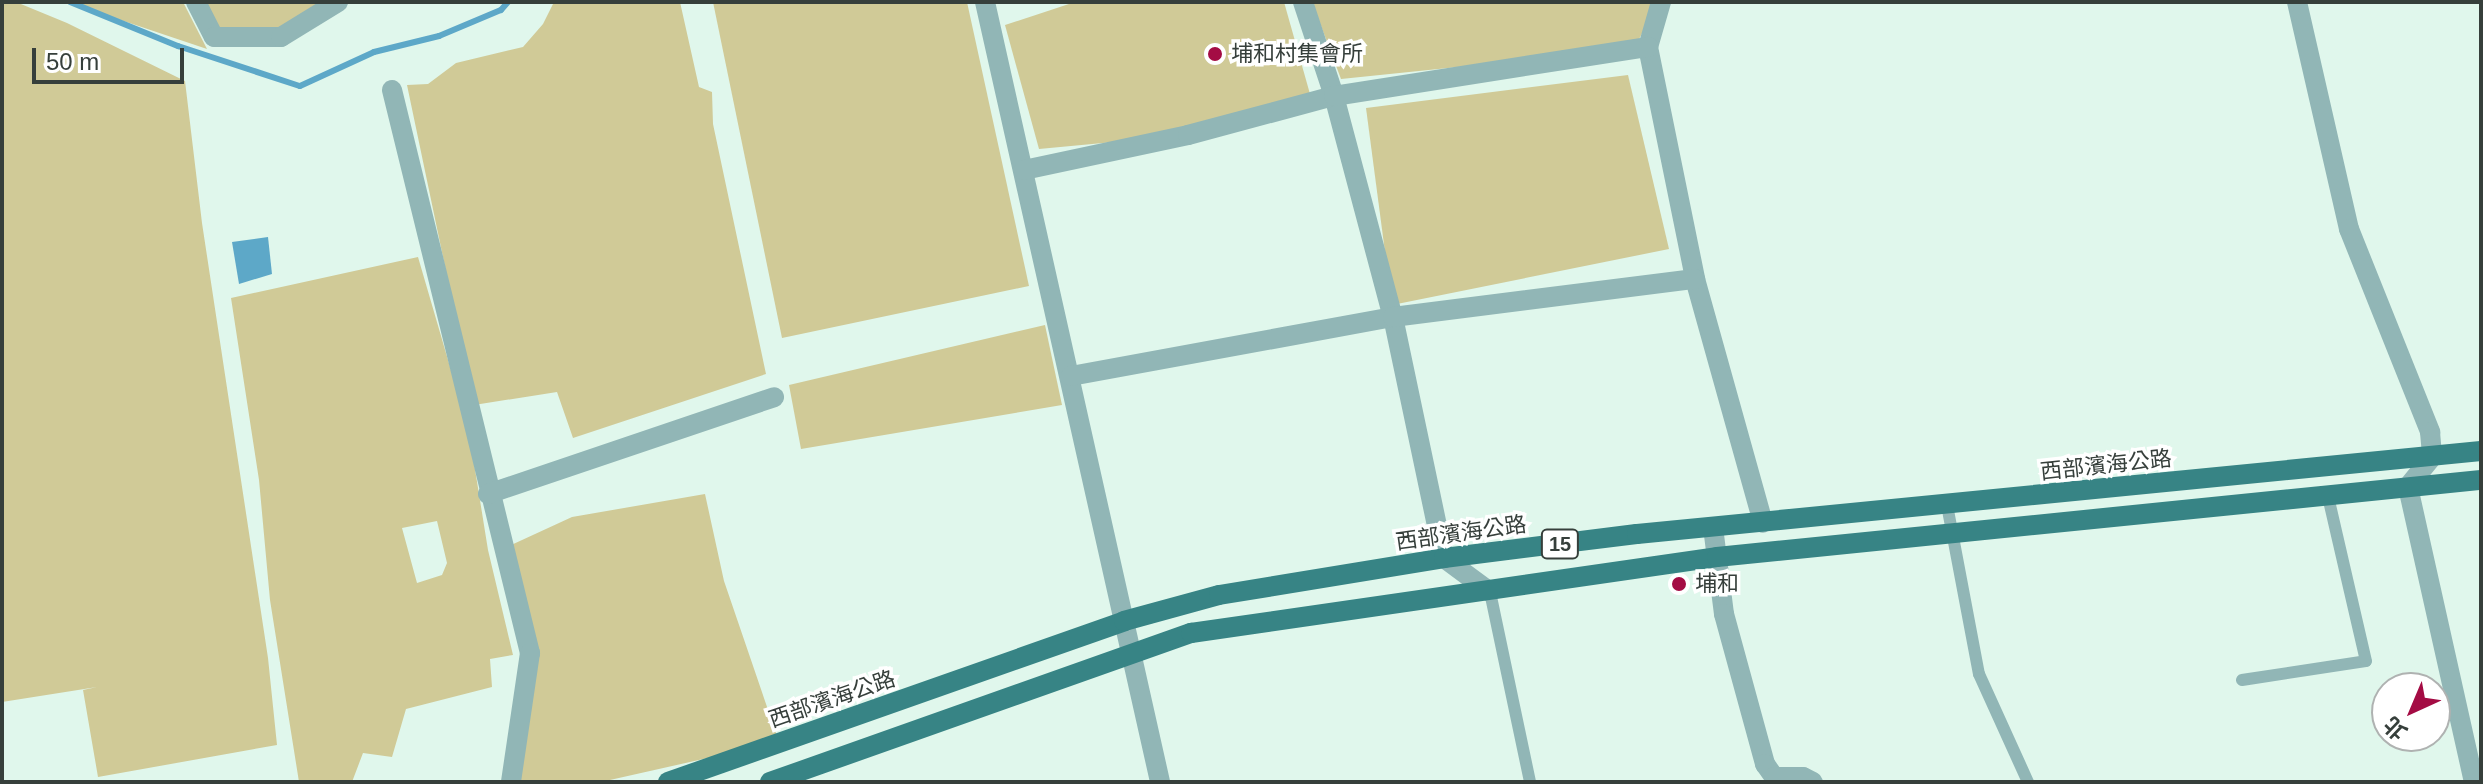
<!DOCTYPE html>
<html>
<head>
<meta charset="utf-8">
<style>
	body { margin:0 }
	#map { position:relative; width:2483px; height:784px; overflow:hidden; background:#e0f7ec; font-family:Arial,"Noto Sans TC",sans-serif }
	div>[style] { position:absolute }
	.green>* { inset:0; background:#d0ca97 }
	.water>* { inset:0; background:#5da8c8 }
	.stream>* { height:6px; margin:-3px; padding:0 3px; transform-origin:3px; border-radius:3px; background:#5da8c8 }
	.lane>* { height:12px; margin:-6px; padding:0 6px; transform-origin:6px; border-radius:6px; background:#91b6b6 }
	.street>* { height:20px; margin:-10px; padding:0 10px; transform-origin:10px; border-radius:10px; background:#91b6b6 }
	.primary>* { height:20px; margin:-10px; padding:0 10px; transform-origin:10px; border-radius:10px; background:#378485 }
	.dots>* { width:22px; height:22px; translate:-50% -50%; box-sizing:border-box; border:4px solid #fff; border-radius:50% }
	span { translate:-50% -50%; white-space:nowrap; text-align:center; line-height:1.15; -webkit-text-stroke:7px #fff; paint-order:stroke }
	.shield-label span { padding:2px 6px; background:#fff; border:2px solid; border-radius:6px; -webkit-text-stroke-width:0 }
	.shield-label { font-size:20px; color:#363f3b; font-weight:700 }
	.poi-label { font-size:22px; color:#363f3b }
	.left { translate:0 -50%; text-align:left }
	.street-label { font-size:22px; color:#363f3b }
	.frame { position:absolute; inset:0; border:4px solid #363f3b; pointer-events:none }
	.north { position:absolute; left:2371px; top:672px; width:80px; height:80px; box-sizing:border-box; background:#fff; border:2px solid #afb2b1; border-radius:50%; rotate:224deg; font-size:22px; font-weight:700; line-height:32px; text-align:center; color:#363f3b }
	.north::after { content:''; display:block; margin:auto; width:28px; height:36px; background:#a40c44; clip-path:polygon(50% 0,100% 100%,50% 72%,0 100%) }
	.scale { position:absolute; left:32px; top:48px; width:152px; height:36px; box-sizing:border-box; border:4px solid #363f3b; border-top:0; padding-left:10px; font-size:24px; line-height:28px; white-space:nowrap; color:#363f3b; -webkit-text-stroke:6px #fff; paint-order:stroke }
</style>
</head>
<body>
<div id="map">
	<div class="green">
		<div style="clip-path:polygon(2px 2px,16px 2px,67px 23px,185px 81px,202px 223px,268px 658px,277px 745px,98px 777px,83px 690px,97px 687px,2px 702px)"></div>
		<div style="clip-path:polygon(70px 2px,183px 2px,207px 49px,85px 8px)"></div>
		<div style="clip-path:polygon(196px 2px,338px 2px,281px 37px,214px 37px)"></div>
		<div style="clip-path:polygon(554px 2px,680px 2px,699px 87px,712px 92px,713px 124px,766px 374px,573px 438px,557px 392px,474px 405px,407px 85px,428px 84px,456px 63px,523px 47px,543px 24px)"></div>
		<div style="clip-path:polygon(713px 2px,967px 2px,1029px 286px,782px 338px)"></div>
		<div style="clip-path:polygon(1075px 2px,1284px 2px,1310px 94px,1188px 135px,1039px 149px,1005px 25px)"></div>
		<div style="clip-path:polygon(1312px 2px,1658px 2px,1634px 49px,1341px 79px)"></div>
		<div style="clip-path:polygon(1628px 75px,1669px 249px,1392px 305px,1366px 108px)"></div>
		<div style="clip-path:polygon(evenodd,418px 257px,469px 432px,488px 550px,513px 655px,490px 659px,492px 687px,406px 709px,392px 757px,363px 753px,352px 782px,299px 782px,270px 600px,259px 480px,231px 298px,418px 257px,437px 521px,447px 563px,442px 575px,417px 583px,402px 528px,437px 521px)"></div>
		<div style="clip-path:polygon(1045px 325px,1062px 405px,801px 449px,789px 385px)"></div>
		<div style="clip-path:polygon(705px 494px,724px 581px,779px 742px,601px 782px,517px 782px,536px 645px,509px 546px,572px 517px)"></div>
	</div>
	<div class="water">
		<div style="clip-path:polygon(268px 237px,272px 274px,239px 284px,232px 242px)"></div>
	</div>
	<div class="stream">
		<div style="left:70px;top:2px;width:117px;rotate:22.2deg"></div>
		<div style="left:178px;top:46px;width:128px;rotate:18.2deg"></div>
		<div style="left:300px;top:86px;width:81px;rotate:-24.7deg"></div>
		<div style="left:374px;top:52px;width:67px;rotate:-13.8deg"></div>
		<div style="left:439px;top:36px;width:67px;rotate:-22.8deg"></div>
		<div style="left:501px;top:10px;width:11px;rotate:-49deg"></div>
	</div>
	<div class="lane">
		<div style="left:1947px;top:505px;width:172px;rotate:79.3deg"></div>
		<div style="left:1979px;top:674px;width:119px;rotate:65.6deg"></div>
		<div style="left:1490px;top:592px;width:194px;rotate:78.1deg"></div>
		<div style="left:2242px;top:680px;width:125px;rotate:-8.7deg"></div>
		<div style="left:2366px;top:661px;width:169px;rotate:-103deg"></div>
	</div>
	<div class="street">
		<div style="left:196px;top:2px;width:39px;rotate:63deg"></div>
		<div style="left:214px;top:37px;width:67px"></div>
		<div style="left:281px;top:37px;width:67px;rotate:-31.6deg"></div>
		<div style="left:985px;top:2px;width:799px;rotate:77.35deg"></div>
		<div style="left:1303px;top:2px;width:99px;rotate:71.7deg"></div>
		<div style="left:1334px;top:96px;width:229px;rotate:75.1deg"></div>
		<div style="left:1393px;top:317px;width:246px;rotate:78.1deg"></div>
		<div style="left:1444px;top:558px;width:57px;rotate:36.5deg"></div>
		<div style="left:1661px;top:2px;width:47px;rotate:106.1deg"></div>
		<div style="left:1648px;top:47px;width:237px;rotate:78.5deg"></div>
		<div style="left:1695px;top:279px;width:253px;rotate:74.4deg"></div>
		<div style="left:2297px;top:2px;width:233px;rotate:77.1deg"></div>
		<div style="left:2349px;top:229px;width:219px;rotate:68.2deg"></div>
		<div style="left:2430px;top:432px;width:25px;rotate:85deg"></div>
		<div style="left:2432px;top:457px;width:38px;rotate:129deg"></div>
		<div style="left:2408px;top:487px;width:302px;rotate:77.4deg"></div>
		<div style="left:392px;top:90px;width:580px;rotate:76.23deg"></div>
		<div style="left:530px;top:653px;width:130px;rotate:98.4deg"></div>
		<div style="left:1024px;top:170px;width:168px;rotate:-12deg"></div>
		<div style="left:1188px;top:135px;width:151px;rotate:-15deg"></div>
		<div style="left:1334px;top:96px;width:318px;rotate:-8.9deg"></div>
		<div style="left:1071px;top:376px;width:327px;rotate:-10.4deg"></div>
		<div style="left:1393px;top:317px;width:304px;rotate:-7.2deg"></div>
		<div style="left:488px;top:494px;width:302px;rotate:-18.7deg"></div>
		<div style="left:1713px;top:527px;width:88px;rotate:82.8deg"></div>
		<div style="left:1724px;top:614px;width:156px;rotate:74.7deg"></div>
		<div style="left:1765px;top:764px;width:16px;rotate:55deg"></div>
		<div style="left:1774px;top:777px;width:29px"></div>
		<div style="left:1803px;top:777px;width:11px;rotate:27deg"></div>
	</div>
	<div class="primary">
		<div style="left:668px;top:782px;width:484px;rotate:-19.4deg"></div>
		<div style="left:1124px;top:621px;width:98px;rotate:-15.3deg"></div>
		<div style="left:1219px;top:595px;width:228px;rotate:-9.3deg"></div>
		<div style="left:1444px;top:558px;width:194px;rotate:-7.1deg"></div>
		<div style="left:1637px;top:534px;width:848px;rotate:-5.62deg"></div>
		<div style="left:770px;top:782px;width:447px;rotate:-19.5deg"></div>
		<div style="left:1191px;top:633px;width:531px;rotate:-8.22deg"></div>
		<div style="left:1717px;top:557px;width:768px;rotate:-5.76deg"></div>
	</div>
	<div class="dots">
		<div style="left:1215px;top:54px;background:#a40c44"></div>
		<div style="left:1679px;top:584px;background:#a40c44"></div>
	</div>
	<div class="shield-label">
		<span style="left:1560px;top:544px">15</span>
	</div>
	<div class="poi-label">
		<span class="left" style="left:1231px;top:54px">埔和村集會所</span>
		<span class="left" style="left:1695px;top:584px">埔和</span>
	</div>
	<div class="street-label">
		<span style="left:2106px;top:465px;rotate:-6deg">西部濱海公路</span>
		<span style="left:1461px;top:533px;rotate:-8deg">西部濱海公路</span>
		<span style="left:832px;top:699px;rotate:-19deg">西部濱海公路</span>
	</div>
	<div class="frame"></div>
	<div class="north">北</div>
	<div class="scale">50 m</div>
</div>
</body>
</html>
